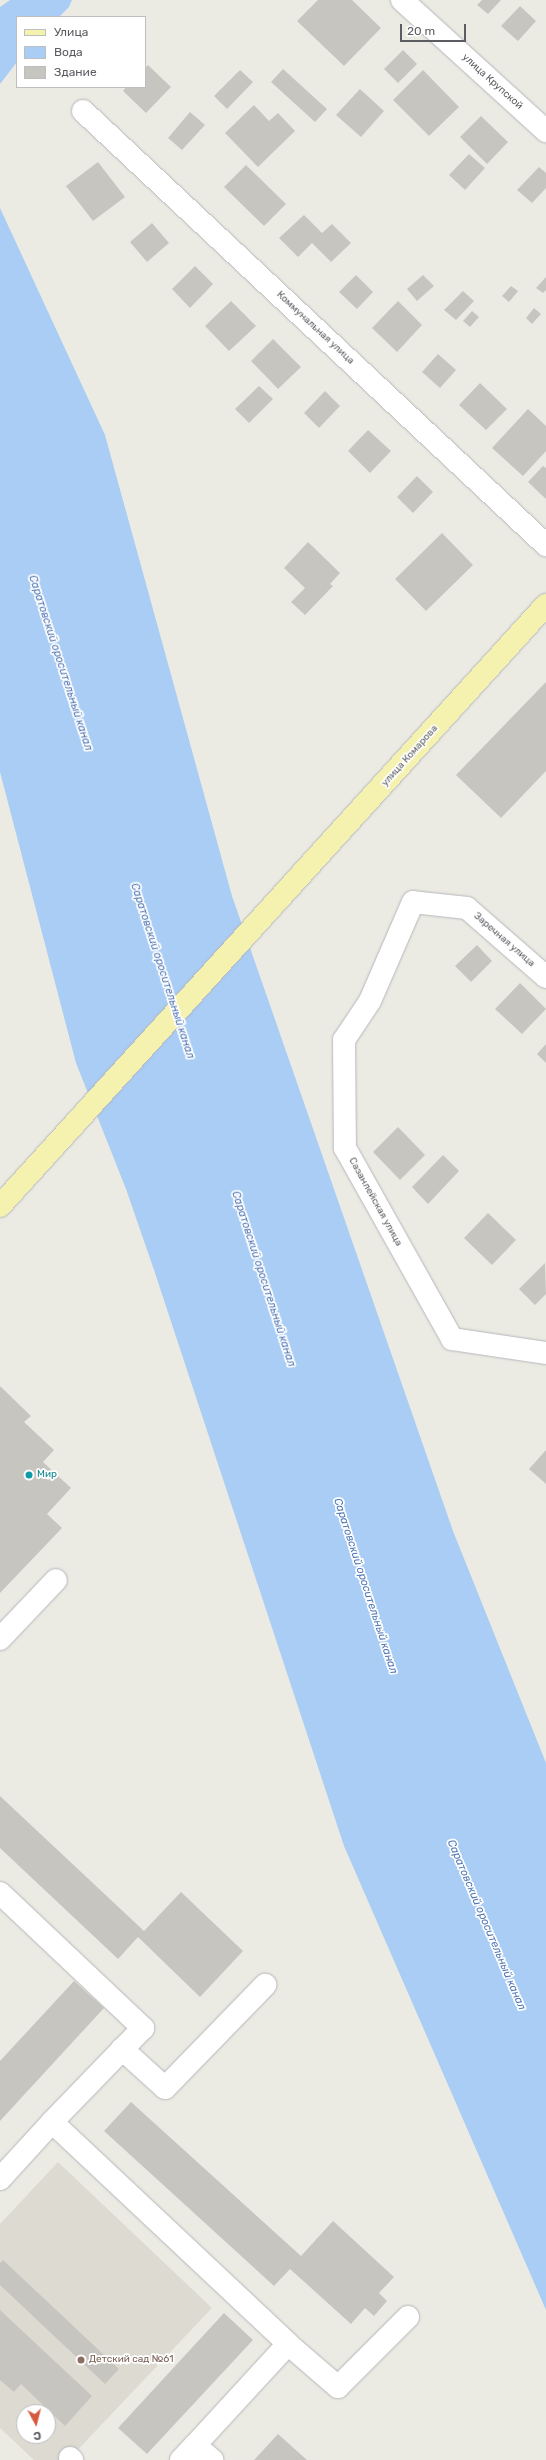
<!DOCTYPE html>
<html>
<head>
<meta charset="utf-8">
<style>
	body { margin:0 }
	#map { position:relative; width:546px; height:2460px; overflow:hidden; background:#ecebe3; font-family:Rubik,sans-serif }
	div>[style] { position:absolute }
	.education>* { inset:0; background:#dcdad1 }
	.water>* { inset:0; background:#aacdf5 }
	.building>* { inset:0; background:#c7c5c0 }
	.roads { filter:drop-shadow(0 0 1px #b5b7bc) drop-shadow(0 0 1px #b5b7bc) }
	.minor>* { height:22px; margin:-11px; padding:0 11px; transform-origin:11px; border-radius:11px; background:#fff }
	.major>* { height:22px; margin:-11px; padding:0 11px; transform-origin:11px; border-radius:11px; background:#f5f1ae }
	.dots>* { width:11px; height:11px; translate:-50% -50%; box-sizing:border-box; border:2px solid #fff; border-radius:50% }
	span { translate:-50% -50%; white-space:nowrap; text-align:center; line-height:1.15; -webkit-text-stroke:3.5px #fff; paint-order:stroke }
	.street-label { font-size:10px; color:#5b5d62 }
	.culture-label { font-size:10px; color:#0d838f }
	.left { translate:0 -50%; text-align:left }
	.education-label { font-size:10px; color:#785e54 }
	.water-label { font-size:11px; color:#5077b5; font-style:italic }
	.legend { position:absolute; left:16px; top:16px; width:130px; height:72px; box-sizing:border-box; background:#fff; border:1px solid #bdbec0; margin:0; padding:5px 7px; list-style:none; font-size:12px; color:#5b5d62 }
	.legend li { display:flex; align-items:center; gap:8px; height:20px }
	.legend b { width:20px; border:1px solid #bdbec0 }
	.north { position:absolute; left:16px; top:2404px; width:40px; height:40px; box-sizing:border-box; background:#fff; border:1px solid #bdbec0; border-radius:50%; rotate:173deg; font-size:11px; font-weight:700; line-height:16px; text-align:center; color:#5b5d62 }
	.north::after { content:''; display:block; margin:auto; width:14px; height:18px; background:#d55a40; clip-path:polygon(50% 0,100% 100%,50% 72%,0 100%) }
	.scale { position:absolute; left:400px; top:24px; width:66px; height:18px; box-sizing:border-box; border:2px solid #5b5d62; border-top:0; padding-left:5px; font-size:12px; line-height:14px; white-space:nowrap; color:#5b5d62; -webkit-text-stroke:3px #fff; paint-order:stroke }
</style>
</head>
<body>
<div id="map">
	<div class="education">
		<div style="clip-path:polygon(evenodd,58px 2162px,212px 2308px,68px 2460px,34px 2460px,0 2428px,0 2224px,58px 2162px,24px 2412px,48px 2412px,48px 2436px,24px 2436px,24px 2412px)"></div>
	</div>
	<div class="water">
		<div style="clip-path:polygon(10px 0,72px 0,69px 7px,59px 17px,17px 17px,17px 62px,0 84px,0 7px)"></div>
		<div style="clip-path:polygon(0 208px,105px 435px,232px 896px,453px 1531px,546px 1763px,546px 2310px,344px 1846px,154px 1270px,126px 1189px,76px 1063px,0 772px)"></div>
	</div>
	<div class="building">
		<div style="clip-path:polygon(318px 0,352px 0,381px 28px,344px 66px,297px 21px)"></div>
		<div style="clip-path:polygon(482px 0,501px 0,488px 14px,477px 5px)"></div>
		<div style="clip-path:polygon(520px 6px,536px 21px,518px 41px,501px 26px)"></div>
		<div style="clip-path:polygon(403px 50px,417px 64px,398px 83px,384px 69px)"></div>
		<div style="clip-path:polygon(148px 65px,171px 87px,146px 113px,123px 91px,126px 87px,145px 87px,145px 68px)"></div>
		<div style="clip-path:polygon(283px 69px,327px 109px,315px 122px,271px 82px)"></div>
		<div style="clip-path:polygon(240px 70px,253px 82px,227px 109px,214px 96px)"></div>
		<div style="clip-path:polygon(423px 70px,459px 107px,429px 136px,393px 100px)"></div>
		<div style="clip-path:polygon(360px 89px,384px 111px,361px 137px,336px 115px)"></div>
		<div style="clip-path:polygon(254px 105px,269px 121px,278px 113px,295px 131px,258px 167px,225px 133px)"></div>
		<div style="clip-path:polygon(190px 112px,205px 125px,182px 150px,168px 138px)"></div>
		<div style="clip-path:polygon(481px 116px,508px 142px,487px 164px,460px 137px)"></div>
		<div style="clip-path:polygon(469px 154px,485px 168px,465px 190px,449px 175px)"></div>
		<div style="clip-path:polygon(98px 162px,125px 197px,93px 221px,66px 186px)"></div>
		<div style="clip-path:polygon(246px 165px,286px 204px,264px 226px,224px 187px)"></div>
		<div style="clip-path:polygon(539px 167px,546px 173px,546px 188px,532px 203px,517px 190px)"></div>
		<div style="clip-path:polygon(304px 215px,322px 233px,332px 224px,351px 243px,331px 262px,312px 243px,298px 257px,279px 238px)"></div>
		<div style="clip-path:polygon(152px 223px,169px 243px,147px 262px,130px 242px)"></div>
		<div style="clip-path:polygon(195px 266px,213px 284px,190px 308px,172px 289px)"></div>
		<div style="clip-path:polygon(356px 275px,373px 292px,357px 309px,339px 292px)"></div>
		<div style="clip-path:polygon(423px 275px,434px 286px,417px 301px,407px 289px)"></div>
		<div style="clip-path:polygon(546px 277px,546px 290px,543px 293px,536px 288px)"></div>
		<div style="clip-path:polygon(511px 286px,518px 291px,509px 302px,502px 296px)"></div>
		<div style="clip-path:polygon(463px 291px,474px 301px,456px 320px,444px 310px)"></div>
		<div style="clip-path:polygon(231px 301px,256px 326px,229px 351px,205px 326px)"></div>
		<div style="clip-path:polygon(398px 301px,422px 325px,397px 352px,372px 328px)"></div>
		<div style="clip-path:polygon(534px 308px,541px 314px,532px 324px,526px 318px)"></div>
		<div style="clip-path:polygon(472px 311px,479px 317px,470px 327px,463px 321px)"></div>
		<div style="clip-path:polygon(273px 339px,301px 367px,278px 389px,251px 361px)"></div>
		<div style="clip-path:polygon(438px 354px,456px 370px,440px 388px,422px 372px)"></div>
		<div style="clip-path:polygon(480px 383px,507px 409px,486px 430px,459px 405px)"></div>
		<div style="clip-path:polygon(259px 386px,273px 399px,249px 423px,235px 409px)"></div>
		<div style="clip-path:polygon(325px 391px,340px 406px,319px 428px,304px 413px)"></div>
		<div style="clip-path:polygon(528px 409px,546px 426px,546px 451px,523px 476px,492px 448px)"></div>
		<div style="clip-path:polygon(368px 430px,391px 451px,370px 473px,348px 451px)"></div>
		<div style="clip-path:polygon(543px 466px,546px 468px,546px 499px,528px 482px)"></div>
		<div style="clip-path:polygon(417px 476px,433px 492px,413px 513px,397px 497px)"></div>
		<div style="clip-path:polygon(442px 533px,473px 565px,426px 611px,395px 579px)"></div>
		<div style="clip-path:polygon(308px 542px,340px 573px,330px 584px,333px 586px,305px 615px,291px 602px,305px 588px,284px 568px)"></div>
		<div style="clip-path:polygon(546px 682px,546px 771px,501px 818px,456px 775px)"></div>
		<div style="clip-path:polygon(477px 945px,492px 961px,471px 982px,455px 966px)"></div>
		<div style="clip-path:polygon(520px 983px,546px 1009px,522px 1034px,495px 1009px)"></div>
		<div style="clip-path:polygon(546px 1044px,546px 1063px,537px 1054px)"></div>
		<div style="clip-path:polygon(398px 1127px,425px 1155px,400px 1180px,373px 1152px)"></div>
		<div style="clip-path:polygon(443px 1155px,459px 1171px,428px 1204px,412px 1187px)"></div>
		<div style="clip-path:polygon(488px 1213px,516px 1240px,492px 1265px,464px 1238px)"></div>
		<div style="clip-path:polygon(545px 1263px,546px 1294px,535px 1305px,519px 1289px)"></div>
		<div style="clip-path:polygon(0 1386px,31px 1416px,24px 1422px,54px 1450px,43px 1462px,71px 1488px,47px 1514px,62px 1528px,0 1593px)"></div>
		<div style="clip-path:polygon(546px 1450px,546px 1484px,529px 1469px)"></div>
		<div style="clip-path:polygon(0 1796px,144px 1931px,181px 1892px,243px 1951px,200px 1997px,138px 1937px,118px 1959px,0 1848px)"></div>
		<div style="clip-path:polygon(74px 1981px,104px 2008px,0 2121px,0 2061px)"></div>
		<div style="clip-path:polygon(131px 2102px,301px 2256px,333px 2221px,394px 2277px,379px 2293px,387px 2301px,374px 2316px,365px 2308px,351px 2324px,290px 2269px,274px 2286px,104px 2131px)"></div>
		<div style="clip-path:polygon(3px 2260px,119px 2369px,105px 2384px,0 2285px,0 2263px)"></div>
		<div style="clip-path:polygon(0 2310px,92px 2396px,65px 2426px,21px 2384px,14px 2392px,0 2380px)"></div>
		<div style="clip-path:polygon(224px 2313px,253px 2340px,147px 2454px,118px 2428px)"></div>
		<div style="clip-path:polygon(278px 2434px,307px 2460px,254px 2460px)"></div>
	</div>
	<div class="roads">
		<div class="minor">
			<div style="left:402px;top:0;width:195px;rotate:42.3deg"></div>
			<div style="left:83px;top:111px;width:635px;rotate:43.15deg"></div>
			<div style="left:546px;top:977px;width:105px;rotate:-138.9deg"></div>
			<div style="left:467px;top:908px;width:54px;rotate:-173.7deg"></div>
			<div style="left:413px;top:902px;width:108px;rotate:113.5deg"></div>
			<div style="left:370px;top:1001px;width:47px;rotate:123.7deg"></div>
			<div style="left:344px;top:1040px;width:108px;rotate:89.5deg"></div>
			<div style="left:345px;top:1148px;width:219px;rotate:60.7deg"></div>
			<div style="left:452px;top:1339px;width:95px;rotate:8.5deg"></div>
			<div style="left:0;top:1639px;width:81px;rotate:-46.5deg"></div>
			<div style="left:0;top:1893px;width:197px;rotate:43.4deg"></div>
			<div style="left:143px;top:2028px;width:131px;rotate:134.1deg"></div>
			<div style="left:122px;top:2049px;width:58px;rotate:42.2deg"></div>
			<div style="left:165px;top:2088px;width:144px;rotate:-45.8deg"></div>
			<div style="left:0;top:2179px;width:77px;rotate:-47.6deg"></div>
			<div style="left:52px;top:2122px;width:324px;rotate:43.2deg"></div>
			<div style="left:288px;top:2344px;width:137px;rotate:132.6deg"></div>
			<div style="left:288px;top:2344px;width:66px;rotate:40.7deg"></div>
			<div style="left:338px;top:2387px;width:99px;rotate:-45deg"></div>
			<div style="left:70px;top:2458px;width:3px;rotate:45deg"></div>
			<div style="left:181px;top:2460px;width:21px;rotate:-47deg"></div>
			<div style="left:195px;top:2445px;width:23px;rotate:41deg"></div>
		</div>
		<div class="major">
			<div style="left:0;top:1206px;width:812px;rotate:-47.75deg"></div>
		</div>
	</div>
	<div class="dots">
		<div style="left:29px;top:1475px;background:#0f9aa8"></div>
		<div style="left:81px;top:2360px;background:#8d6e63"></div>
	</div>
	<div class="street-label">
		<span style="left:492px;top:82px;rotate:42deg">улица Крупской</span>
		<span style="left:315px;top:328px;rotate:43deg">Коммунальная улица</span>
		<span style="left:410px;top:756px;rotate:-48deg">улица Комарова</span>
		<span style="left:504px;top:940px;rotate:41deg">Заречная улица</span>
		<span style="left:375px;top:1202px;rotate:61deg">Сазанлейская улица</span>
	</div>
	<div class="culture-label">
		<span class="left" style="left:37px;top:1475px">Мир</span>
	</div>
	<div class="education-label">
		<span class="left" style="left:89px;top:2360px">Детский сад №61</span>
	</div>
	<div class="water-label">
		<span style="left:60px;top:663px;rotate:72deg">Саратовский оросительный канал</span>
		<span style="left:162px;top:971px;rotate:72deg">Саратовский оросительный канал</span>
		<span style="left:263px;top:1279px;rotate:72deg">Саратовский оросительный канал</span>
		<span style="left:365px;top:1586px;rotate:72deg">Саратовский оросительный канал</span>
		<span style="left:486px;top:1925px;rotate:67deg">Саратовский оросительный канал</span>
	</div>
	<ul class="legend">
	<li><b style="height:5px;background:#f5f1ae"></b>Улица</li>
	<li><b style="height:11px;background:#aacdf5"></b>Вода</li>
	<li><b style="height:11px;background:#c7c5c0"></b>Здание</li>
	</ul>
	<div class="north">С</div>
	<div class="scale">20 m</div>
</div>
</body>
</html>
